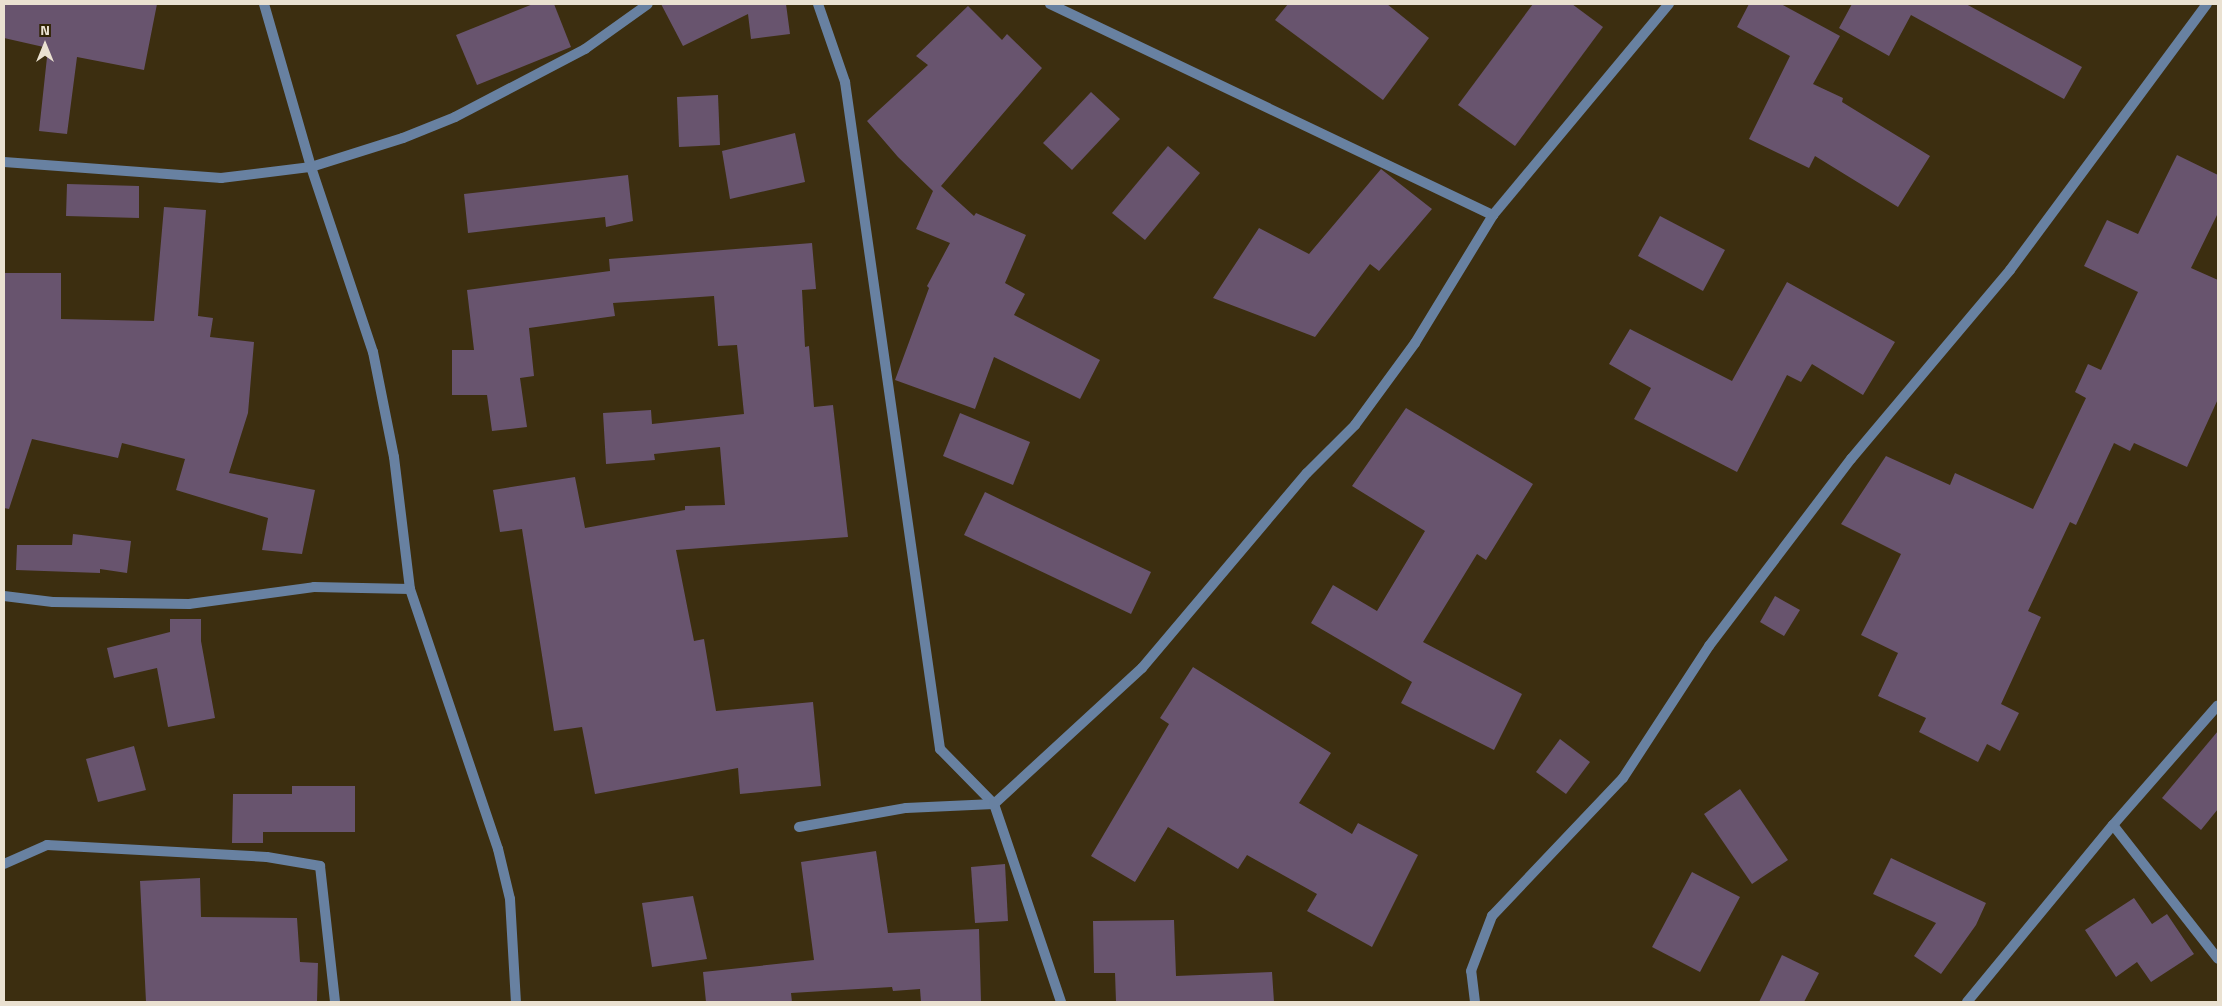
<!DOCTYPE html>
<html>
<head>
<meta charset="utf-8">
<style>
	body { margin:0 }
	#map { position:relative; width:2222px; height:1006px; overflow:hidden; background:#3c2e10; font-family:"Titillium Web",sans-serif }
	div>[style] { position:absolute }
	.building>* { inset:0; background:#68546e }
	.street>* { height:10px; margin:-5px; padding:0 5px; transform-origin:5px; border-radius:5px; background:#6881a1 }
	span { translate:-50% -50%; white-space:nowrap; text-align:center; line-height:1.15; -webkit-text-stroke:4px #312406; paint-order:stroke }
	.frame { position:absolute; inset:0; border:5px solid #eae1d1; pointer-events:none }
	.north { position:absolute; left:20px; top:20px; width:50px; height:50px; -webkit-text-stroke:4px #312406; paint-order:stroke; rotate:0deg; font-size:14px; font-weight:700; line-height:20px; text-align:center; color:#eae1d1 }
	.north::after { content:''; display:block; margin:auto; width:18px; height:22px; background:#eae1d1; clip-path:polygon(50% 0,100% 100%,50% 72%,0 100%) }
</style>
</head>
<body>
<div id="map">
	<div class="building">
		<div style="clip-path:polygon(4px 4px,157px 4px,144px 70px,77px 57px,67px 134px,39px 131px,48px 48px,4px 38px)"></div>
		<div style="clip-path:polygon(533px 4px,554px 4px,571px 47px,477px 85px,456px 35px)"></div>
		<div style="clip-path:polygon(661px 4px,786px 4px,790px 34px,751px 39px,748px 14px,683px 46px)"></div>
		<div style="clip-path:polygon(1288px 4px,1387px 4px,1429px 38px,1383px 100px,1275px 20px)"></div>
		<div style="clip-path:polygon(1533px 4px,1572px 4px,1603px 27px,1515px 146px,1458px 105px)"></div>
		<div style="clip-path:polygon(1749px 4px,1781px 4px,1840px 36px,1813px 84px,1843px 98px,1842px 102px,1930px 156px,1898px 207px,1815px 156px,1809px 168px,1749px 139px,1790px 56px,1737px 27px)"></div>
		<div style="clip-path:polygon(1852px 4px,1966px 4px,2082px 67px,2064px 99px,1911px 15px,1889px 56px,1839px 28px)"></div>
		<div style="clip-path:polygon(968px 6px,1002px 40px,1007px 34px,1042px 68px,941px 186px,974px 216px,976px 213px,1026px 235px,1005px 283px,1025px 294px,1014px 315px,1100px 360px,1080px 399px,994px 357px,975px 409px,895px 380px,929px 288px,927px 286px,950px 243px,916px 229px,933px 191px,898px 157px,867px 121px,928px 65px,916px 56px)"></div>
		<div style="clip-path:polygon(1091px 92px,1120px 119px,1072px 170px,1043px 143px)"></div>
		<div style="clip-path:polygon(718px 95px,720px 145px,679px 147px,677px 97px)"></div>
		<div style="clip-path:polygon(795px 133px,805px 182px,730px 199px,722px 151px)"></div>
		<div style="clip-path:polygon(1168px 146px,1200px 173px,1145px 240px,1112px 213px)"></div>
		<div style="clip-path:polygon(2177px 155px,2218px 175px,2218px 213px,2191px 268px,2218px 280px,2218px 399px,2187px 467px,2134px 443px,2130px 451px,2114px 443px,2076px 525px,2070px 522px,2028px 611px,2041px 617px,2001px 704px,2019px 713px,2000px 751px,1987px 744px,1978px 762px,1919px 732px,1926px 718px,1878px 696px,1898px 653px,1861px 635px,1901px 554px,1841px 524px,1886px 456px,1950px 485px,1955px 473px,2033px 509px,2086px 398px,2075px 392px,2088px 364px,2101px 370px,2138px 292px,2084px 266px,2107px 220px,2138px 234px)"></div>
		<div style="clip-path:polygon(1381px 169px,1432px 209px,1379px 271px,1370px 264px,1315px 337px,1213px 298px,1259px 228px,1309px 254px)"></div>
		<div style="clip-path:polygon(628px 175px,633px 221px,606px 227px,605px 217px,468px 233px,464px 194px)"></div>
		<div style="clip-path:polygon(67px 184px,139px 186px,139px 218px,66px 216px)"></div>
		<div style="clip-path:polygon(164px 207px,206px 210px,198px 316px,213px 318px,210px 337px,254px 342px,248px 413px,229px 473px,315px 490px,302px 554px,262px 550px,268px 518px,176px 490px,185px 459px,122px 443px,118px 458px,32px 439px,9px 509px,4px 508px,4px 273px,61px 273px,61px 319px,154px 321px)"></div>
		<div style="clip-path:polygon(1660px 216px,1725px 250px,1703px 291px,1638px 256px)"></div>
		<div style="clip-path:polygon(812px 243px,816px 289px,802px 290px,805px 347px,809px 346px,814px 407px,833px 405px,848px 537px,676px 550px,694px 641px,704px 639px,716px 711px,813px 702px,821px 786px,740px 794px,738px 768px,595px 794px,582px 727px,554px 731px,522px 529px,500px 532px,493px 490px,575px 477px,585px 528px,685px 510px,685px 506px,725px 505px,720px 447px,654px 454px,655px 460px,606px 464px,603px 413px,651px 410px,652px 424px,744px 414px,737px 345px,718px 346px,714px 296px,613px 303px,615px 316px,529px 328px,534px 376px,520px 378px,527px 427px,492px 431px,487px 395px,452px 395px,452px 350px,474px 350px,467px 290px,610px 271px,609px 259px)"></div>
		<div style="clip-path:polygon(1787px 282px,1895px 342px,1863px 395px,1812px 364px,1801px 382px,1787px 375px,1737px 472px,1634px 419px,1651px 388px,1609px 364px,1630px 329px,1732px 381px)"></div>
		<div style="clip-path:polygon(1406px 408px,1533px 484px,1486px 560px,1477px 554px,1423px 642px,1522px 694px,1494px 750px,1401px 703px,1412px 682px,1311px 623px,1333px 585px,1377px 611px,1425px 531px,1352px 486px)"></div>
		<div style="clip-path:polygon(960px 413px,1030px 442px,1013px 485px,943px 456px)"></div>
		<div style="clip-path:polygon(985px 492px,1151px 572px,1131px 614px,964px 535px)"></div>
		<div style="clip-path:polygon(73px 534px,131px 541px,127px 573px,100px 569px,100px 573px,16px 570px,17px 545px,72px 545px)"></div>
		<div style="clip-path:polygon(1775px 596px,1800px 610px,1784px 636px,1760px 622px)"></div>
		<div style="clip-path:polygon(170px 619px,201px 619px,201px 641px,215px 718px,168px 727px,157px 668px,114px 678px,107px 648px,170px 632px)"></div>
		<div style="clip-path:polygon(1193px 667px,1331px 753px,1299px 803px,1352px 834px,1358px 823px,1418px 855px,1372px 947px,1307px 911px,1317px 894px,1247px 855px,1238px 869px,1168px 827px,1135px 882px,1091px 856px,1169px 724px,1160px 718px)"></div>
		<div style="clip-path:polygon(2218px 731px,2218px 809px,2201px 830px,2162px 798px)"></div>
		<div style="clip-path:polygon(1560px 739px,1590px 762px,1566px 794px,1536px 772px)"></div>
		<div style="clip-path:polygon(134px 746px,146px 790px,98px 802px,86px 759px)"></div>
		<div style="clip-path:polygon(292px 786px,355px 786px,355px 832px,263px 832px,263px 843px,232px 843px,233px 794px,292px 794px)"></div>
		<div style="clip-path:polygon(1740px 789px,1788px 860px,1752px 884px,1704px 814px)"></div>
		<div style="clip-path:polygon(876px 851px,888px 933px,979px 929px,981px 1002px,921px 1002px,920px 989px,893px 991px,892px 987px,791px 993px,792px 1002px,706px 1002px,703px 972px,814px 960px,801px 862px)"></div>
		<div style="clip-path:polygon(1891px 858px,1986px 903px,1976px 925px,1941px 974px,1914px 956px,1936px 923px,1873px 894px)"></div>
		<div style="clip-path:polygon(1005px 864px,1008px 921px,975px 923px,971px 867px)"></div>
		<div style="clip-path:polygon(1692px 872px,1740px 897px,1700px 972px,1652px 947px)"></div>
		<div style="clip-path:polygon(200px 878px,201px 917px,297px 918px,300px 962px,318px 963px,317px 1002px,146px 1002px,140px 881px)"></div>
		<div style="clip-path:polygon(693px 896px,707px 959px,652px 967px,642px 903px)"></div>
		<div style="clip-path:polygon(2134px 898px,2152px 924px,2167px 914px,2194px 954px,2151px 982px,2137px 962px,2116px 977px,2085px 930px)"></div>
		<div style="clip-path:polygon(1174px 920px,1176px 976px,1272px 972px,1274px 1002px,1116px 1002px,1115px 973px,1094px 973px,1093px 921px)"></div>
		<div style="clip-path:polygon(1782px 955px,1819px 973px,1804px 1002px,1759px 1002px)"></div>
	</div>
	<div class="street">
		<div style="left:264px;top:4px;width:170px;rotate:73.9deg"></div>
		<div style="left:311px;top:167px;width:195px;rotate:71.5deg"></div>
		<div style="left:373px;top:352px;width:107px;rotate:78.7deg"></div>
		<div style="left:394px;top:457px;width:133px;rotate:83.1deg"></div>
		<div style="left:410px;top:589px;width:274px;rotate:71.3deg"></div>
		<div style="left:498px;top:849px;width:51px;rotate:76.5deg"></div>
		<div style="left:510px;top:899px;width:103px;rotate:86.7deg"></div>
		<div style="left:818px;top:4px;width:83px;rotate:70.9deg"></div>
		<div style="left:845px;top:82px;width:674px;rotate:81.89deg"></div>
		<div style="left:940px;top:749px;width:77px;rotate:45.5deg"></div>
		<div style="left:994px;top:804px;width:209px;rotate:71.3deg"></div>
		<div style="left:1050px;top:4px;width:491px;rotate:25.5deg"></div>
		<div style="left:4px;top:162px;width:218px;rotate:4.2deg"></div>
		<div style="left:221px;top:178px;width:91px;rotate:-7deg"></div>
		<div style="left:311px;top:167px;width:96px;rotate:-17.5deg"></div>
		<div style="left:403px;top:138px;width:56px;rotate:-22deg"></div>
		<div style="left:455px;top:117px;width:147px;rotate:-27.6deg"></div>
		<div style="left:585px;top:49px;width:77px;rotate:-35.5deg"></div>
		<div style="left:4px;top:596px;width:49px;rotate:7deg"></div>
		<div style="left:53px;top:602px;width:136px;rotate:0.8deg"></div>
		<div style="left:189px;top:604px;width:126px;rotate:-7.7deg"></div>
		<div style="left:314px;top:587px;width:96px;rotate:1.2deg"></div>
		<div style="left:2113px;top:825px;width:170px;rotate:51.9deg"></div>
		<div style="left:799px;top:827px;width:109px;rotate:-10.1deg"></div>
		<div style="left:906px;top:808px;width:88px;rotate:-2.6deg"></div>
		<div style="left:994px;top:804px;width:201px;rotate:-42.6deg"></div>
		<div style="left:1142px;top:668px;width:255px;rotate:-49.8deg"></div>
		<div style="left:1307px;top:473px;width:68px;rotate:-45deg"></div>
		<div style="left:1355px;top:425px;width:102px;rotate:-53.8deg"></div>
		<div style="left:1415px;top:343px;width:150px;rotate:-58.6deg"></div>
		<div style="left:1493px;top:215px;width:275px;rotate:-50.2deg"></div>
		<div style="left:4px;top:864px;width:47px;rotate:-23.8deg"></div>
		<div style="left:47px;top:845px;width:220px;rotate:3.1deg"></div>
		<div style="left:267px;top:857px;width:54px;rotate:9.6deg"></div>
		<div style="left:320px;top:866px;width:137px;rotate:83.7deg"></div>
		<div style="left:1475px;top:1002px;width:31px;rotate:-97deg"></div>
		<div style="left:1471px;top:971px;width:59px;rotate:-69.1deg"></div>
		<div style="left:1492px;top:916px;width:190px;rotate:-46.5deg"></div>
		<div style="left:1623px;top:778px;width:158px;rotate:-56.9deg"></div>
		<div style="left:1709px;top:646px;width:235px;rotate:-52.8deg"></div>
		<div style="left:1851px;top:459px;width:247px;rotate:-49.9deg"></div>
		<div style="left:2010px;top:270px;width:331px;rotate:-53.5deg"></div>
		<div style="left:1967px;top:1002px;width:229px;rotate:-50.5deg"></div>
		<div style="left:2113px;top:825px;width:159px;rotate:-48.8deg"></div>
	</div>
	<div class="frame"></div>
	<div class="north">N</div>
</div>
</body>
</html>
